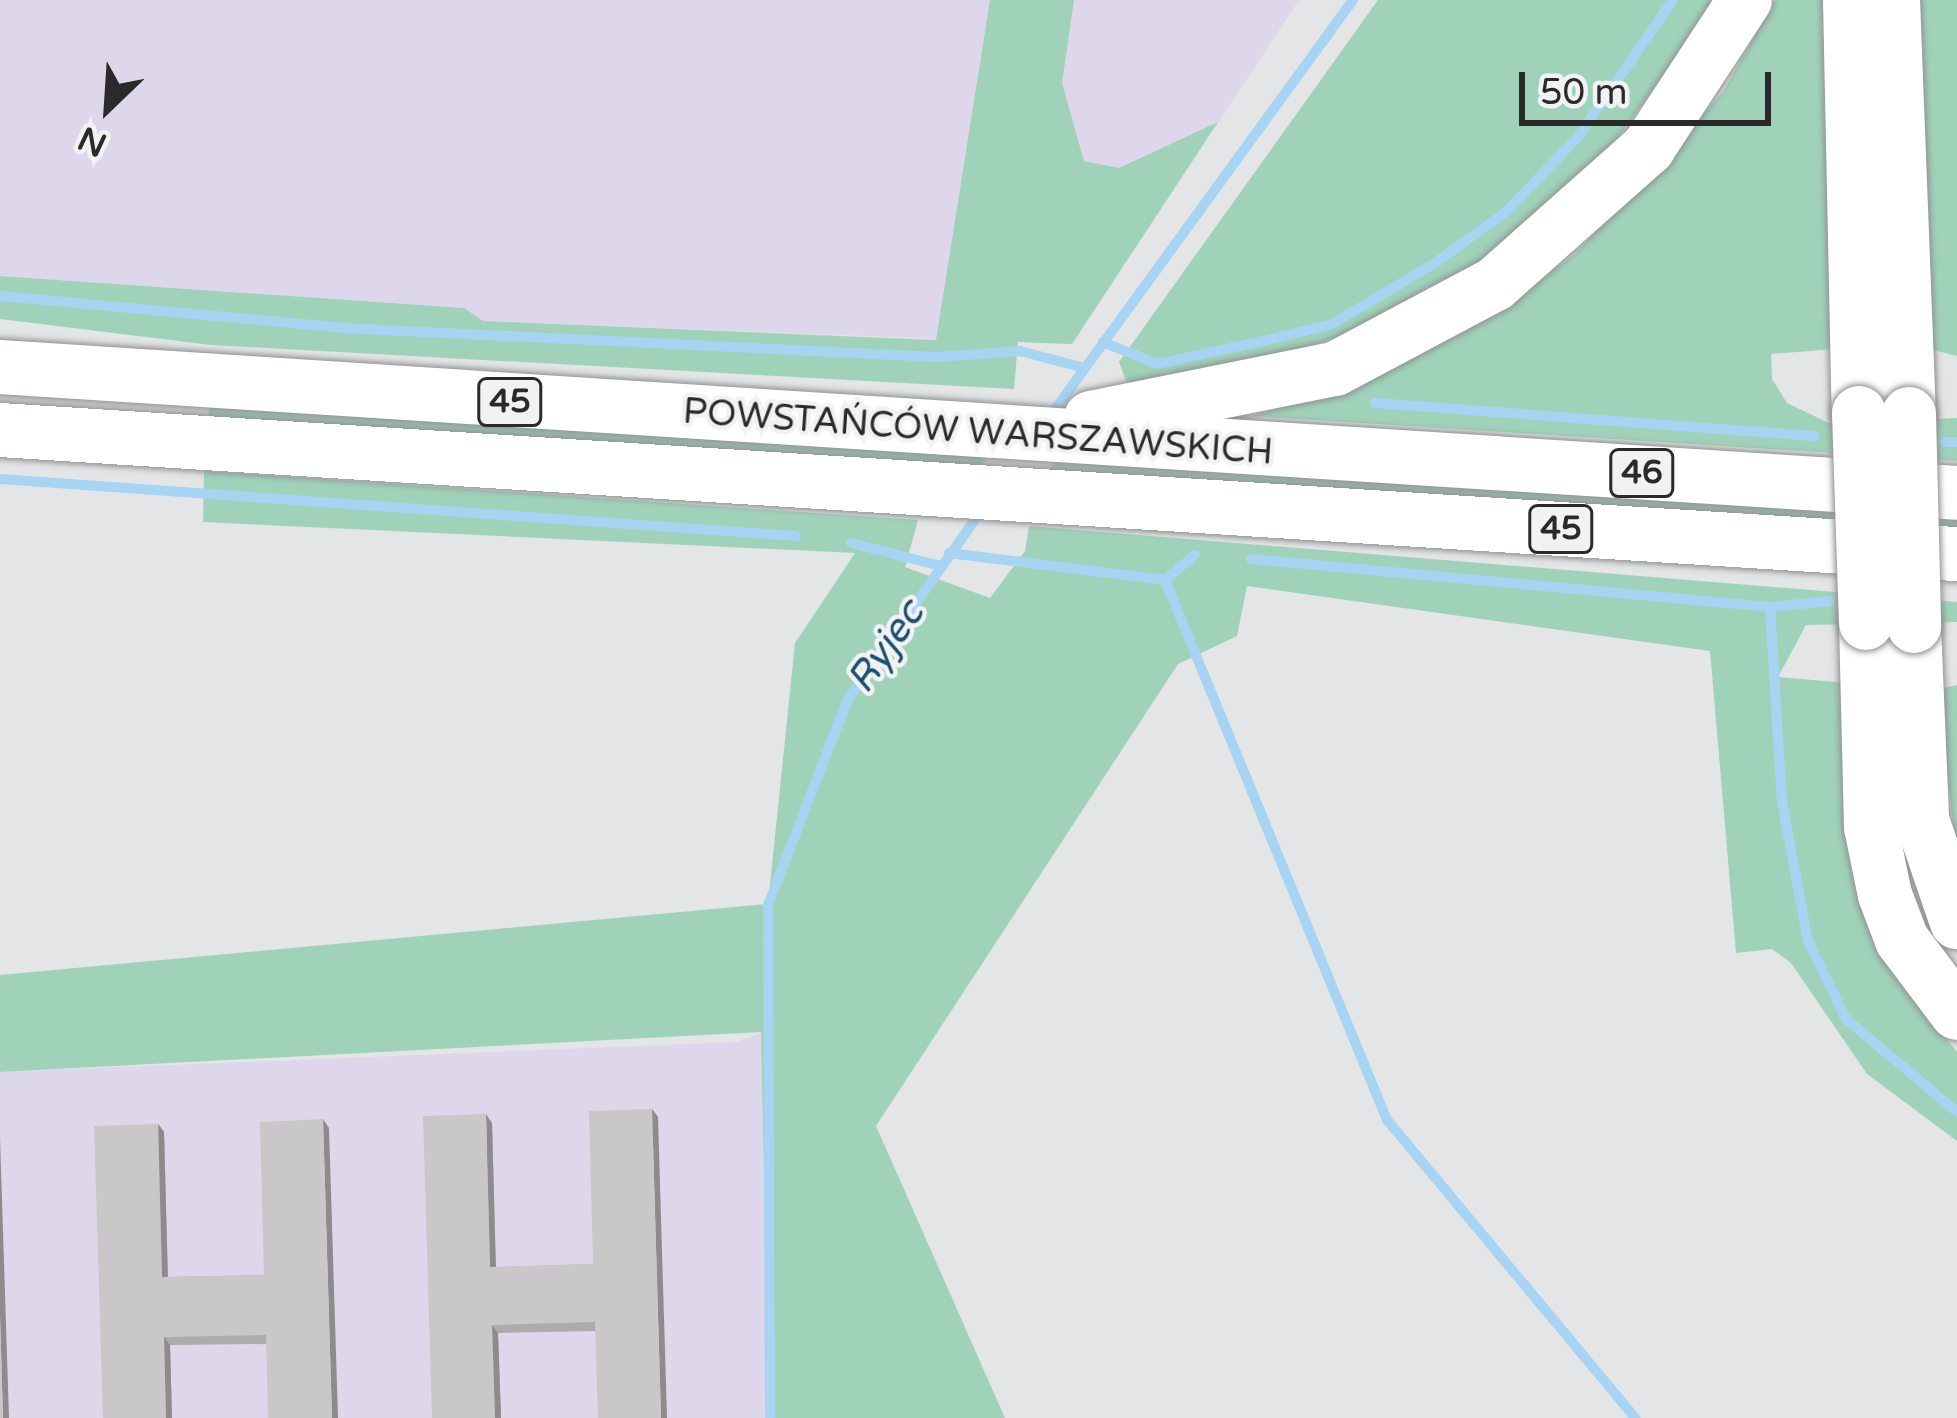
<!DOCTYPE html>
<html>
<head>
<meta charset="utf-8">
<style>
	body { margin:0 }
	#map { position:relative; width:1957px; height:1418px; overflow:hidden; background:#e4e5e6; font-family:"Varela Round",sans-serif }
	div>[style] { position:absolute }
	.industrial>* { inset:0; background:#ded7ec }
	.green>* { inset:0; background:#a0d2ba }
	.stream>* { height:10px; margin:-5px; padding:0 5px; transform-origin:5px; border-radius:5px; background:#a7d4f2 }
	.roads { filter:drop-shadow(0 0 3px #909293) drop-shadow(0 0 3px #909293) }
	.major>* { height:54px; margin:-27px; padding:0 27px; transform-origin:27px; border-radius:27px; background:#fff }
	.bridges { filter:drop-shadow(0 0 3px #909293) drop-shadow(0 0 3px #909293) }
	.major-bridge>* { height:54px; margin:-27px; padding:0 27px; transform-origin:27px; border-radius:27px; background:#fff }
	.wall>* { inset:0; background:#adabab }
	.shaded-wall>* { inset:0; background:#8d8b8b }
	.building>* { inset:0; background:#c9c7c7 }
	span { translate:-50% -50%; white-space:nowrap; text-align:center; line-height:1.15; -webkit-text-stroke:9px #f1f2f3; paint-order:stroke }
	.shield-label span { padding:3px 9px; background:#f1f2f3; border:3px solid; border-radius:9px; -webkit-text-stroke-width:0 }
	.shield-label { font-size:33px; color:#2a2a2b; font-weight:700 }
	.street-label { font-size:36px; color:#2a2a2b }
	.water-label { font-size:39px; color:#1a4f6d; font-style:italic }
	.north { position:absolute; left:48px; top:48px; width:120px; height:120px; -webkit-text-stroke:9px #f1f2f3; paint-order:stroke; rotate:205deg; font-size:33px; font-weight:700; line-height:48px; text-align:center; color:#2a2a2b }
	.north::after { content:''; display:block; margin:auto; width:42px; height:54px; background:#2a2a2b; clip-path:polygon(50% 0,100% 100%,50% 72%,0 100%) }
	.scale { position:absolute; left:1519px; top:72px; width:252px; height:54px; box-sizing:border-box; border:6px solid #2a2a2b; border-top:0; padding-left:15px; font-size:36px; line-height:42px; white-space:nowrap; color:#2a2a2b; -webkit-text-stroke:9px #f1f2f3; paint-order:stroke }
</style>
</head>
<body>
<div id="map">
	<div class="industrial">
		<div style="clip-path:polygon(0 0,1299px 0,1072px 344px,482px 321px,463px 308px,0 276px)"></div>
		<div style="clip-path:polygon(762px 1032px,769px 1418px,0 1418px,0 1072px,738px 1042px)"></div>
	</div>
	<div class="green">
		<div style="clip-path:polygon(990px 0,1074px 0,1062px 83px,1084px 161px,1119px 168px,1218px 122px,1072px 344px,1018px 342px,1014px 389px,211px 345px,0 319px,0 276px,464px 308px,483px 321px,936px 340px)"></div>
		<div style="clip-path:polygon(1378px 0,1719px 0,1596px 167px,1519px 236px,1397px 317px,1287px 354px,1128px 386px,1119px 362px)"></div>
		<div style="clip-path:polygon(1775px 0,1825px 0,1835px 349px,1771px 354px,1772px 379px,1787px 403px,1831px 424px,1957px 418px,1957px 461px,1252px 416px,1331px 392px,1494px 313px,1575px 254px,1723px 92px)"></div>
		<div style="clip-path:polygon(1919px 0,1957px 0,1957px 356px,1929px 349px)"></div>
		<div style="clip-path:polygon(210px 402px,987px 457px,977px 471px,208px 421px)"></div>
		<div style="clip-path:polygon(1056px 459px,1957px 513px,1957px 531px,1046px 476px)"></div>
		<div style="clip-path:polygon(204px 471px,918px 520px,905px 567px,990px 598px,1025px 551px,1029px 526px,1957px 602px,1957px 622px,1806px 625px,1778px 677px,1847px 683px,1881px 956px,1957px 1052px,1957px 1141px,1867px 1074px,1791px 963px,1772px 949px,1736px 953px,1710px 651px,1247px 586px,1237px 636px,1178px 664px,876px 1126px,1005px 1418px,769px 1418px,761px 1032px,0 1072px,0 975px,768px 904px,795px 643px,855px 553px,203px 522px)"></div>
		<div style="clip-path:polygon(1957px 685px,1957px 864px,1939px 689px)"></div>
	</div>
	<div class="stream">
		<div style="left:0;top:296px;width:344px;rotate:5.3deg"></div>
		<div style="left:343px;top:328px;width:595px;rotate:2.8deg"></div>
		<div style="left:937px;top:357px;width:83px;rotate:-4.1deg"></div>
		<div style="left:1020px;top:351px;width:67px;rotate:14.7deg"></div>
		<div style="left:1103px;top:342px;width:58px;rotate:22.2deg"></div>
		<div style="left:1157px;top:364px;width:108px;rotate:-12.2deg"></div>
		<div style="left:1263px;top:341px;width:71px;rotate:-13.8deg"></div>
		<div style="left:1332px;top:324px;width:120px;rotate:-30.6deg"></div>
		<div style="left:1435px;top:263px;width:89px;rotate:-35.8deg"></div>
		<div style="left:1507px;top:211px;width:103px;rotate:-46.2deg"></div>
		<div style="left:1578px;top:137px;width:167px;rotate:-55.3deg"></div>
		<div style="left:1375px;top:403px;width:441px;rotate:4.3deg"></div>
		<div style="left:1048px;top:419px;width:518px;rotate:-53.95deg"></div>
		<div style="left:1943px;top:442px;width:14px"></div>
		<div style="left:0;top:479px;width:798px;rotate:4.1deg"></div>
		<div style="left:851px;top:543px;width:93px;rotate:14.3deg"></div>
		<div style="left:949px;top:553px;width:218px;rotate:7.1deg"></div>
		<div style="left:1165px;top:580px;width:584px;rotate:67.65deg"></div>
		<div style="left:1387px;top:1120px;width:388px;rotate:50.2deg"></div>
		<div style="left:1251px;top:559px;width:521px;rotate:5.28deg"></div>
		<div style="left:1770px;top:607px;width:60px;rotate:-5.7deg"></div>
		<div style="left:1165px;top:580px;width:39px;rotate:-40deg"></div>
		<div style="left:1770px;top:607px;width:194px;rotate:86.5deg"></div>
		<div style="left:1782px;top:801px;width:142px;rotate:79.5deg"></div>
		<div style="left:1808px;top:941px;width:87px;rotate:64deg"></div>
		<div style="left:1846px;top:1019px;width:145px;rotate:40deg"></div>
		<div style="left:770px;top:1418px;width:513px;rotate:-90.22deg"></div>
		<div style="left:768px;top:905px;width:219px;rotate:-68.8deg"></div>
		<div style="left:847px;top:701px;width:237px;rotate:-54.8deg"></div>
	</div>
	<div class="roads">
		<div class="major">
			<div style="left:1850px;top:0;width:413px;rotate:88.8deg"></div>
			<div style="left:1893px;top:0;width:414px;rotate:87.8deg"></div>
			<div style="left:0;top:367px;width:1961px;rotate:3.68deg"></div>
			<div style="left:1091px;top:418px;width:249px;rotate:-11.4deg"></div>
			<div style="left:1335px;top:369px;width:181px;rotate:-28deg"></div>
			<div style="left:1495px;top:284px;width:205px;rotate:-41.6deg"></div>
			<div style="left:1648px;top:148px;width:177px;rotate:-56.8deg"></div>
			<div style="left:0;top:430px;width:1961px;rotate:3.63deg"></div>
			<div style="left:1866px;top:623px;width:204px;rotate:88.6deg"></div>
			<div style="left:1871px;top:827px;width:69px;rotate:78.4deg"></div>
			<div style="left:1885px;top:895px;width:48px;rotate:69.3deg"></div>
			<div style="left:1902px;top:940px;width:91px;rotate:53deg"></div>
			<div style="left:1914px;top:626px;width:194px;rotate:87.6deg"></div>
			<div style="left:1922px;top:820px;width:108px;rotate:71.1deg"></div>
		</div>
	</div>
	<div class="bridges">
		<div class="major-bridge">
			<div style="left:1859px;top:413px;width:210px;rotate:88.1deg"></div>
			<div style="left:1909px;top:414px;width:212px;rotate:88.6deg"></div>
		</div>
	</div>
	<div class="wall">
		<div style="clip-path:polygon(652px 1109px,658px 1117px,595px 1331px,498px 1333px,501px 1418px,432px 1418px,492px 1123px,496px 1267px,593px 1264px)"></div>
		<div style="clip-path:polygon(158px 1124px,164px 1132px,168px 1277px,264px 1275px,329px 1128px,266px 1344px,170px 1345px,172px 1418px,103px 1418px)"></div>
	</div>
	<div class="shaded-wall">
		<div style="clip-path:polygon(652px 1109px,658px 1117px,667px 1418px,661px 1418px)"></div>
		<div style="clip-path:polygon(486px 1114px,492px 1123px,496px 1275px,490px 1267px)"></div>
		<div style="clip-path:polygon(323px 1119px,329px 1128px,338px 1418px,332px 1418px)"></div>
		<div style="clip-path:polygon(158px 1124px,164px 1132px,168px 1285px,162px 1277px)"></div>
		<div style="clip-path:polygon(0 1138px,9px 1418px,3px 1418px,0 1316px)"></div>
		<div style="clip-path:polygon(492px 1325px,498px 1333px,501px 1418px,495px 1418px)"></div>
		<div style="clip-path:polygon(164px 1337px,170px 1345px,172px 1418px,166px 1418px)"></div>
	</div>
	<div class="building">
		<div style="clip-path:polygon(652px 1109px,661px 1418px,598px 1418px,595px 1322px,492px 1325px,495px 1418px,432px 1418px,423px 1116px,486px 1114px,490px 1267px,593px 1264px,589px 1111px)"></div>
		<div style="clip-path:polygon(323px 1119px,332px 1418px,268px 1418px,266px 1335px,164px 1337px,166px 1418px,103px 1418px,94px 1126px,158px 1124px,162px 1277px,264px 1275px,260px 1122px)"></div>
		<div style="clip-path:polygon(0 1316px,3px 1418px,0 1418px)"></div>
	</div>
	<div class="shield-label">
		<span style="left:510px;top:402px">45</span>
		<span style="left:1642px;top:473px">46</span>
		<span style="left:1561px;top:529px">45</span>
	</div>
	<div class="street-label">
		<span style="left:978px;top:432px;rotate:4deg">POWSTAŃCÓW WARSZAWSKICH</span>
	</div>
	<div class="water-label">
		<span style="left:886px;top:647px;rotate:-55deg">Ryjec</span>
	</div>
	<div class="north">N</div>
	<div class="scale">50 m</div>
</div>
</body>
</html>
